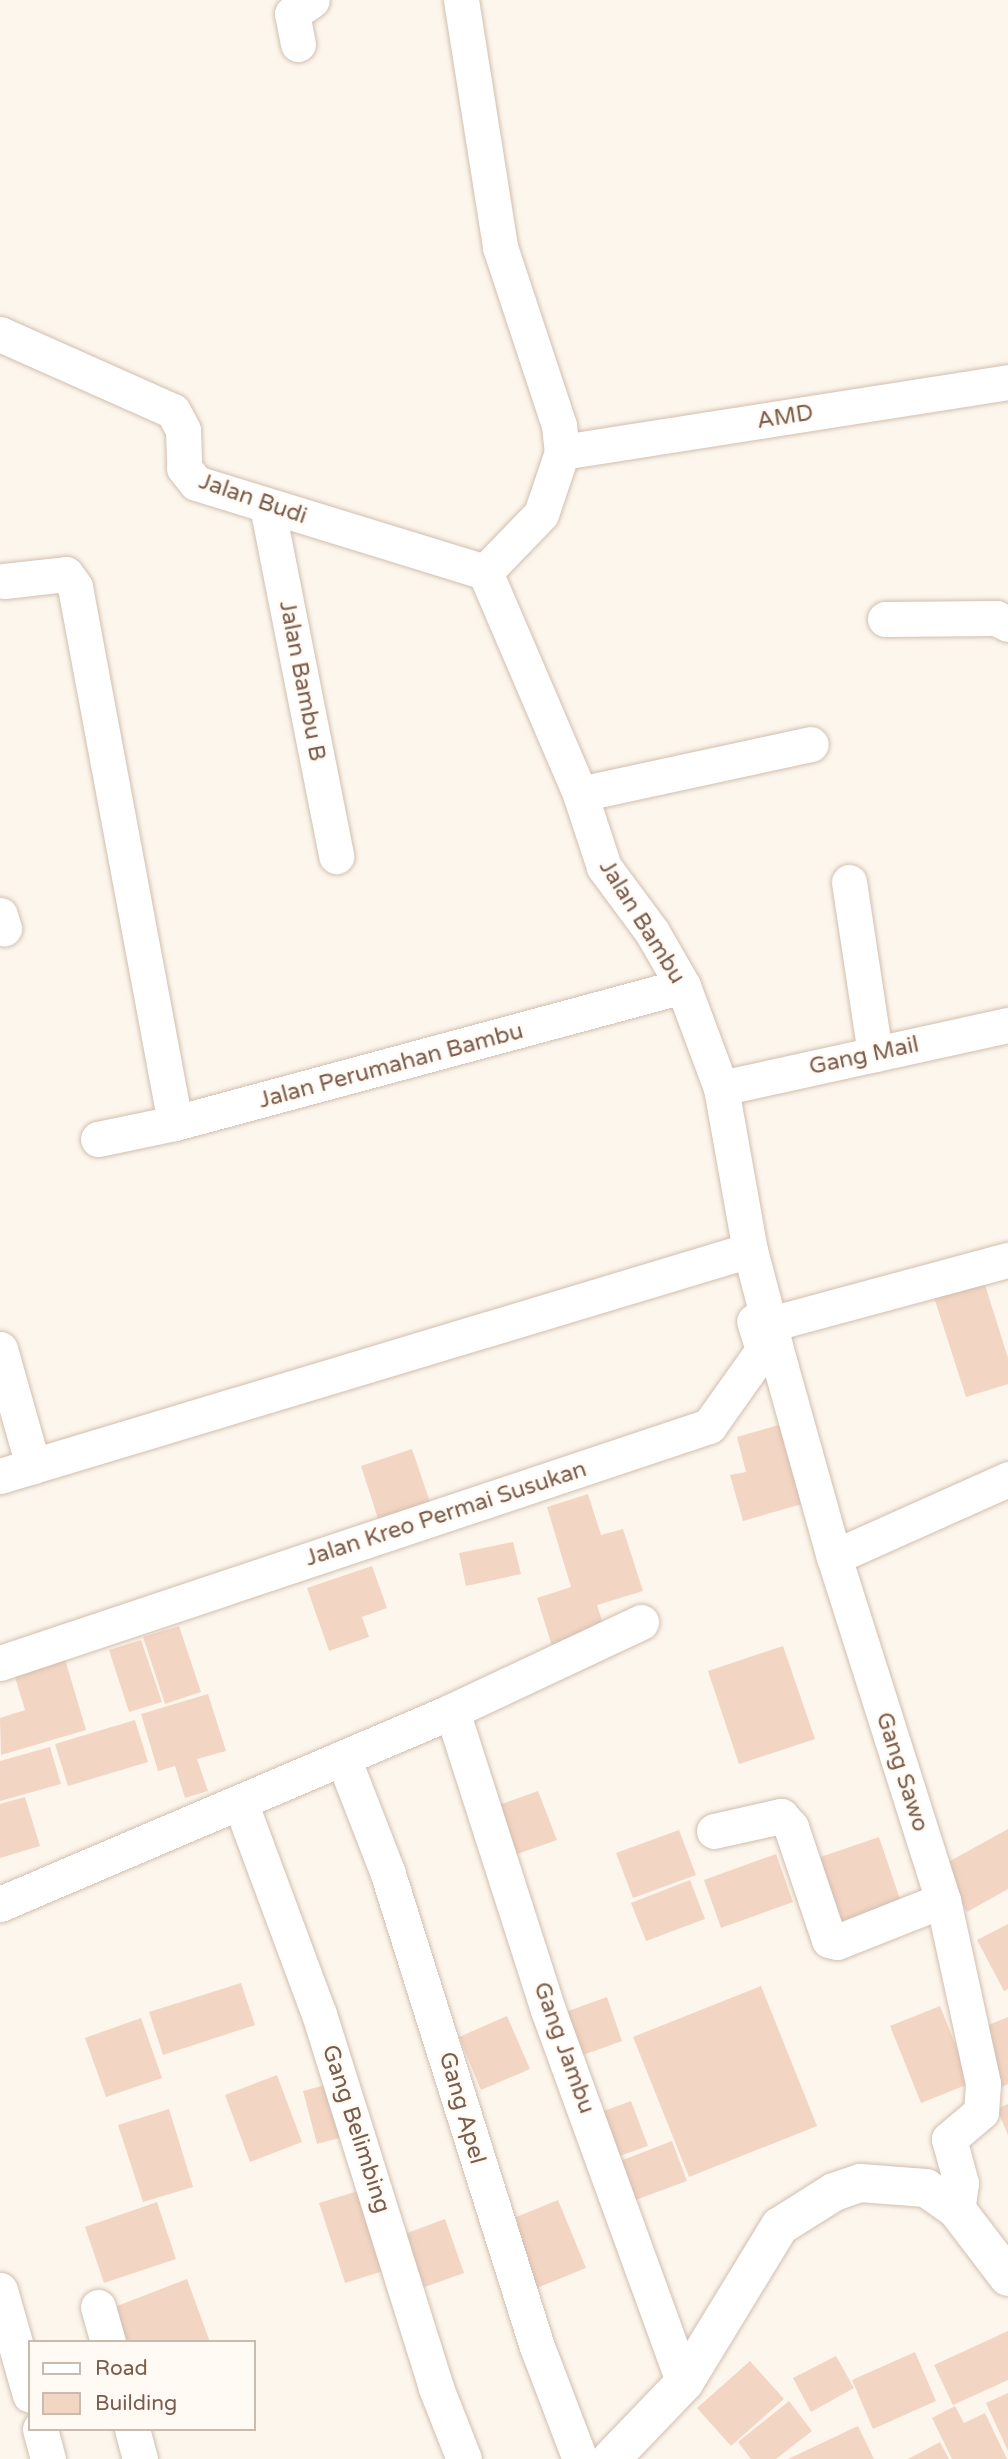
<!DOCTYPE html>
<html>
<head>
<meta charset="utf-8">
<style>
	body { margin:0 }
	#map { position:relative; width:1008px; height:2459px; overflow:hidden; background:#fdf6ec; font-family:"Varela Round",sans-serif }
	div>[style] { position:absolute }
	.building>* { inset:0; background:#f3d5c3 }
	.roads { filter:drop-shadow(0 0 2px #d1beb0) drop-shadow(0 0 2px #d1beb0) }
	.minor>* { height:35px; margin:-17.5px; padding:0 17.5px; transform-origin:17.5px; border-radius:17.5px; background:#fff }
	.tertiary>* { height:38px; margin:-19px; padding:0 19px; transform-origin:19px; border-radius:19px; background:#fff }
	span { translate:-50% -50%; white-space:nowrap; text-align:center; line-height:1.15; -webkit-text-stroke:5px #fffaf3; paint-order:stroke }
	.street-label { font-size:23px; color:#7a5c4d }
	.legend { position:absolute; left:28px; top:2340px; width:228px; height:91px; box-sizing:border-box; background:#fffaf3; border:2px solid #cabbb1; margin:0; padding:9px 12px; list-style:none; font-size:21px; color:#7a5c4d }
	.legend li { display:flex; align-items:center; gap:14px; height:35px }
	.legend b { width:35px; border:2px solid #cabbb1 }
</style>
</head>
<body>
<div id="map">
	<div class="building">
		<div style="clip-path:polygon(982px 1275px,1008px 1358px,1008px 1384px,966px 1397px,932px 1291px)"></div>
		<div style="clip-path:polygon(793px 1421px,816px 1500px,743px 1521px,730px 1475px,746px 1472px,737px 1437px)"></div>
		<div style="clip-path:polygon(412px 1449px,432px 1508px,380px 1525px,361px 1466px)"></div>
		<div style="clip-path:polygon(588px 1494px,601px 1535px,623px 1529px,643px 1591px,597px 1605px,605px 1630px,552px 1646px,537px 1598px,571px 1587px,547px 1507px)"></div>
		<div style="clip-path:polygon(513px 1542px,521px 1574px,466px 1586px,459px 1553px)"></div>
		<div style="clip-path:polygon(372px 1566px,387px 1608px,362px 1617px,369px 1637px,329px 1651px,307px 1588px)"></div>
		<div style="clip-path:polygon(179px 1626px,201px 1692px,165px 1704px,143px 1637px)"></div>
		<div style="clip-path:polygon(141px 1640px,162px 1702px,129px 1712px,109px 1650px)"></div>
		<div style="clip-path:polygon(783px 1646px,815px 1739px,739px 1764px,708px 1671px)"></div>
		<div style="clip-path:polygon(65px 1659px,86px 1730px,1px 1755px,0 1718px,25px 1710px,14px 1674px)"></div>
		<div style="clip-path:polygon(208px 1694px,226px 1751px,197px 1759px,208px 1791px,185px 1798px,175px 1766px,158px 1771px,141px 1714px)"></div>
		<div style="clip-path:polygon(135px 1720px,148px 1762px,68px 1786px,55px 1744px)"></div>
		<div style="clip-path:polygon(50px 1747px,61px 1784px,0 1801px,0 1761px)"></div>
		<div style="clip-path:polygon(538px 1791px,557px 1840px,506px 1858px,488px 1809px)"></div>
		<div style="clip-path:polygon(25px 1797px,40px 1846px,0 1858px,0 1804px)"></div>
		<div style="clip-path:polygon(1008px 1829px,1008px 1889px,967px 1912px,941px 1866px)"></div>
		<div style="clip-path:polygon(679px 1830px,696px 1875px,633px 1898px,616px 1853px)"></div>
		<div style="clip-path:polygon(879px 1837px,905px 1914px,835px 1938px,809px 1861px)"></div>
		<div style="clip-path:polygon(776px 1854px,793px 1902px,721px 1928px,704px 1880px)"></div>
		<div style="clip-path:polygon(690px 1880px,705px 1919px,646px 1941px,631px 1903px)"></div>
		<div style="clip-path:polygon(1008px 1924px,1008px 1989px,1004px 1991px,977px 1940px)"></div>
		<div style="clip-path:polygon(241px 1983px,255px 2025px,163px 2055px,149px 2012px)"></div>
		<div style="clip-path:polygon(761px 1986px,817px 2126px,689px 2177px,633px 2037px)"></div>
		<div style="clip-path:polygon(607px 1997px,622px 2041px,572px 2059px,557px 2015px)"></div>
		<div style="clip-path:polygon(940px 2006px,971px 2083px,921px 2103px,890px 2026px)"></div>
		<div style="clip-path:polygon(507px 2016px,530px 2069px,481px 2090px,459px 2037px)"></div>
		<div style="clip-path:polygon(1008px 2017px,1008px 2084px,999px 2088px,974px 2031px)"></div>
		<div style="clip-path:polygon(141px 2018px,162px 2078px,106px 2097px,85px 2038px)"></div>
		<div style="clip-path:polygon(277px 2075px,302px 2142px,250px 2162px,225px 2095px)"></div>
		<div style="clip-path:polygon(340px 2081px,354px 2134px,317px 2144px,303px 2091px)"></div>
		<div style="clip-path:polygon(631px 2101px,648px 2146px,608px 2160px,593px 2115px)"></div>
		<div style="clip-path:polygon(1008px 2104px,1008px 2135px,997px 2109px)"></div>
		<div style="clip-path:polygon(169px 2109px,193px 2187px,143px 2202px,118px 2125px)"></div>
		<div style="clip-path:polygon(672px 2141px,687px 2181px,630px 2202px,615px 2163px)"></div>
		<div style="clip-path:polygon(371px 2187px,396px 2267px,345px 2283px,319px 2203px)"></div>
		<div style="clip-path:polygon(558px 2200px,586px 2268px,537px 2288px,509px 2220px)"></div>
		<div style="clip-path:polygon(157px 2202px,176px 2259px,104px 2283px,85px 2227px)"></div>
		<div style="clip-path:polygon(445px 2219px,464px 2273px,419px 2289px,399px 2236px)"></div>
		<div style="clip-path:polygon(187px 2279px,210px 2342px,116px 2342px,104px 2311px)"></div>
		<div style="clip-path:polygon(1008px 2331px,1008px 2380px,953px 2405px,934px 2365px)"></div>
		<div style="clip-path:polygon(915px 2352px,936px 2401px,873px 2429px,852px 2380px)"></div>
		<div style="clip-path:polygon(836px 2356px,854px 2388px,811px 2412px,793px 2378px)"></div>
		<div style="clip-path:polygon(750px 2361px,784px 2399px,731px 2446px,697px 2408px)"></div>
		<div style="clip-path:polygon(1008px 2393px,1008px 2451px,986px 2403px)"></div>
		<div style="clip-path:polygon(789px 2401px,812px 2431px,776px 2459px,751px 2459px,738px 2442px)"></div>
		<div style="clip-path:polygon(955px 2406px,964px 2423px,985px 2413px,1007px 2459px,952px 2459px,932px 2418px)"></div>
		<div style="clip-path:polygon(858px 2426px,874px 2459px,788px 2459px)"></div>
		<div style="clip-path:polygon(940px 2442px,949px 2459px,908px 2459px)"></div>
	</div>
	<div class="roads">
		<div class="minor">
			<div style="left:461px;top:0;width:250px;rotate:81deg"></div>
			<div style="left:500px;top:247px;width:188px;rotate:71.7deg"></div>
			<div style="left:559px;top:425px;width:27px;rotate:84deg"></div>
			<div style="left:562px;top:452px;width:65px;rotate:108.7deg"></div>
			<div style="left:541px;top:514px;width:81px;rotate:134deg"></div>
			<div style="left:298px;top:44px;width:31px;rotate:-101deg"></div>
			<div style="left:292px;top:14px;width:24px;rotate:-35deg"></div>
			<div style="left:0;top:334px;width:189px;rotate:24deg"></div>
			<div style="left:173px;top:411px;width:21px;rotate:62deg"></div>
			<div style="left:183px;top:430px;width:38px;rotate:88deg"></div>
			<div style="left:184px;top:468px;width:19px;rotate:51deg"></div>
			<div style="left:196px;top:483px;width:302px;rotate:17.1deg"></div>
			<div style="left:562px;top:452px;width:451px;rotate:-8.9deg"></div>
			<div style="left:267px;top:506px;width:357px;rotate:78.8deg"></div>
			<div style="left:485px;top:572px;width:241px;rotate:66.8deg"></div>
			<div style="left:580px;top:794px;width:77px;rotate:71.8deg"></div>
			<div style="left:604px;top:867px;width:81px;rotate:53.6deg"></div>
			<div style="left:652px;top:932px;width:62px;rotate:60.1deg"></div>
			<div style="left:683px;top:986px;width:109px;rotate:69.6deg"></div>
			<div style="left:721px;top:1088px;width:165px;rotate:79.9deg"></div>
			<div style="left:750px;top:1250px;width:118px;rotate:75.3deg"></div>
			<div style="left:780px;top:1364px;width:200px;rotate:74.4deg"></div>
			<div style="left:834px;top:1557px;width:360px;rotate:72.4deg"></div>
			<div style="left:943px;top:1900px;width:188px;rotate:77.7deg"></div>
			<div style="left:983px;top:2084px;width:28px;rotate:94deg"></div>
			<div style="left:981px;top:2112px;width:42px;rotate:139.8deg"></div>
			<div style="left:949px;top:2139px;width:46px;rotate:74.7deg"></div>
			<div style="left:961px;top:2183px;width:27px;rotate:98deg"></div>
			<div style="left:4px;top:581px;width:62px;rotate:-6.4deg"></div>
			<div style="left:66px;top:574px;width:16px;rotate:55deg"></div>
			<div style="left:75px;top:587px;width:545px;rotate:79.43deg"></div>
			<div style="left:885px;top:619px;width:111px;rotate:-0.5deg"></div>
			<div style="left:996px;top:618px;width:13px;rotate:27deg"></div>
			<div style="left:580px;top:794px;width:236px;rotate:-12.2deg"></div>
			<div style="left:849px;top:882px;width:174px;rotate:81.4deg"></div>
			<div style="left:0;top:915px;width:14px;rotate:73deg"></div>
			<div style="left:721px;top:1088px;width:294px;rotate:-12.4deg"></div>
			<div style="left:98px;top:1139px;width:79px;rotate:-11.7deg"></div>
			<div style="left:175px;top:1123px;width:526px;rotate:-15.09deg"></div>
			<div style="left:770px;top:1324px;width:246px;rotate:-15.1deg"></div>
			<div style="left:0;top:1349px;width:122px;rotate:74.2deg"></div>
			<div style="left:0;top:1476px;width:783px;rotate:-16.77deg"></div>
			<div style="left:834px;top:1557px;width:191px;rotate:-24.1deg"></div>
			<div style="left:0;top:1663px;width:748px;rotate:-18.48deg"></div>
			<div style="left:709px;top:1426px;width:93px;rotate:-54.6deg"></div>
			<div style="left:763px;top:1350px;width:30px;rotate:-107deg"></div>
			<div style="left:452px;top:1711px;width:314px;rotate:72.2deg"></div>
			<div style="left:548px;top:2010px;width:397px;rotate:70deg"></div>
			<div style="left:343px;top:1758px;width:121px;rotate:68.7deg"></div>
			<div style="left:387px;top:1871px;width:496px;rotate:72.5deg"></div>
			<div style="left:536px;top:2344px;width:123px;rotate:69.1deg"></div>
			<div style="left:240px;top:1802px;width:226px;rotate:69.6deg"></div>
			<div style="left:319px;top:2014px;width:392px;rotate:72.6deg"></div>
			<div style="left:436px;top:2388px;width:76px;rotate:68.5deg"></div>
			<div style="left:714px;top:1831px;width:69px;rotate:-12.6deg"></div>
			<div style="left:781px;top:1816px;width:15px;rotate:48deg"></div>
			<div style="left:791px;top:1827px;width:119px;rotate:71.4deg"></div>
			<div style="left:829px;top:1940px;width:8px;rotate:14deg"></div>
			<div style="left:837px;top:1942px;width:114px;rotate:-21.6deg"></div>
			<div style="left:0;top:1904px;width:491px;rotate:-23.1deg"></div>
			<div style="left:452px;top:1711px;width:209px;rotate:-25.2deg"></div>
			<div style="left:0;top:2290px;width:109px;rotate:74.1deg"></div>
			<div style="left:98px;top:2307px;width:36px;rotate:74deg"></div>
			<div style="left:40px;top:2429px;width:31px;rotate:75deg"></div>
			<div style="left:132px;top:2429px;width:31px;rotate:75deg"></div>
		</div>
		<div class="tertiary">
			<div style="left:611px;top:2459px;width:105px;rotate:-46.2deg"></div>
			<div style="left:684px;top:2383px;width:184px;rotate:-58.6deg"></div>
			<div style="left:780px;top:2226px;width:64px;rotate:-32.2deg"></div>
			<div style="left:834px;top:2192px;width:28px;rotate:-19deg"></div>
			<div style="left:860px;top:2183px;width:66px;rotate:4.3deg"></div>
			<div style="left:926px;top:2188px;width:38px;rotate:35deg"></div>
			<div style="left:957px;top:2210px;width:84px;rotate:52.7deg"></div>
		</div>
	</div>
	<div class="street-label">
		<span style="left:785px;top:417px;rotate:-9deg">AMD</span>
		<span style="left:253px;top:499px;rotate:19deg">Jalan Budi</span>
		<span style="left:302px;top:681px;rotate:79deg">Jalan Bambu B</span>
		<span style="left:642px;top:922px;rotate:58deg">Jalan Bambu</span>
		<span style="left:864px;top:1056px;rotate:-12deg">Gang Mail</span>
		<span style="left:391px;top:1066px;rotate:-15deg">Jalan Perumahan Bambu</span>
		<span style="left:446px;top:1514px;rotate:-18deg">Jalan Kreo Permai Susukan</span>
		<span style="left:902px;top:1772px;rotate:72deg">Gang Sawo</span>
		<span style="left:564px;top:2048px;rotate:70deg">Gang Jambu</span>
		<span style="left:462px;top:2108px;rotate:74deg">Gang Apel</span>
		<span style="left:356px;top:2129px;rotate:72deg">Gang Belimbing</span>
	</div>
	<ul class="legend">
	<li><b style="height:9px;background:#fff"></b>Road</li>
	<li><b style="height:19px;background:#f3d5c3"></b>Building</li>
	</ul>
</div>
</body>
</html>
